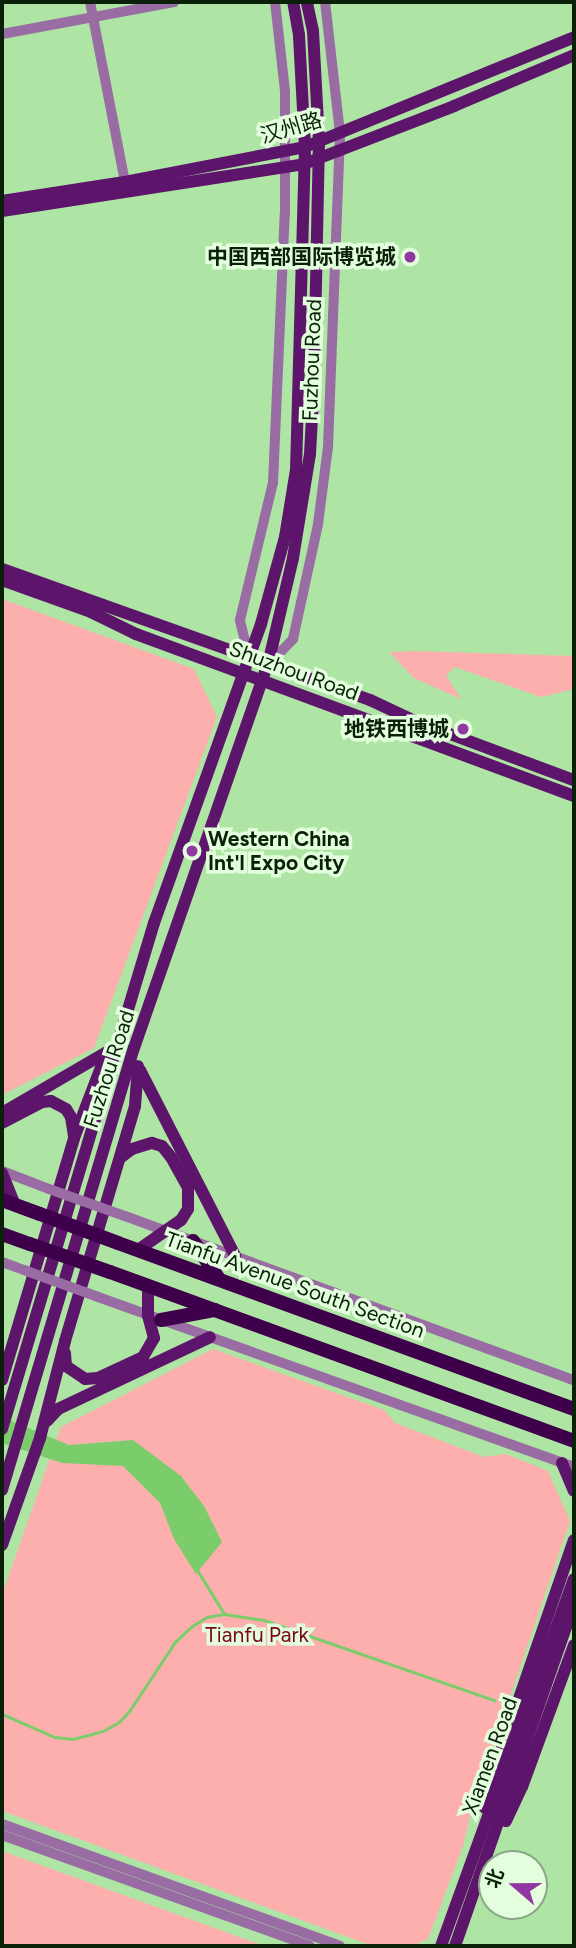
<!DOCTYPE html>
<html>
<head>
<meta charset="utf-8">
<style>
	body { margin:0 }
	#map { position:relative; width:576px; height:1948px; overflow:hidden; background:#aee5a4; font-family:Figtree,"Noto Sans SC",sans-serif }
	div>[style] { position:absolute }
	.green>* { inset:0; background:#fdafad }
	.water>* { inset:0; background:#7bcd6b }
	.stream>* { height:2.5px; margin:-1.25px; padding:0 1.25px; transform-origin:1.25px; border-radius:1.25px; background:#7bcd6b }
	.minor>* { height:10px; margin:-5px; padding:0 5px; transform-origin:5px; border-radius:5px; background:#996ca3 }
	.major>* { height:12px; margin:-6px; padding:0 6px; transform-origin:6px; border-radius:6px; background:#5c156a }
	.highway>* { height:14px; margin:-7px; padding:0 7px; transform-origin:7px; border-radius:7px; background:#3f004b }
	.minor-bridge>* { height:10px; margin:-5px; padding:0 5px; transform-origin:5px; border-radius:5px; background:#996ca3 }
	.highway-bridge>* { height:14px; margin:-7px; padding:0 7px; transform-origin:7px; border-radius:7px; background:#3f004b }
	.dots>* { width:19px; height:19px; translate:-50% -50%; box-sizing:border-box; border:4px solid #e2fedd; border-radius:50% }
	span { translate:-50% -50%; white-space:nowrap; text-align:center; line-height:1.15; -webkit-text-stroke:7px #e2fedd; paint-order:stroke }
	.street-label { font-size:21px; color:#0b2008 }
	.poi-label { font-size:21px; color:#0b2008; font-weight:700 }
	.right { translate:-100% -50%; text-align:right }
	.left { translate:0 -50%; text-align:left }
	.park-label { font-size:21px; color:#7d021c }
	.frame { position:absolute; inset:0; border:4px solid #0b2008; pointer-events:none }
	.north { position:absolute; left:478px; top:1850px; width:70px; height:70px; box-sizing:border-box; background:#e2fedd; border:2px solid #8ca588; border-radius:50%; rotate:290deg; font-size:19px; font-weight:700; line-height:28px; text-align:center; color:#0b2008 }
	.north::after { content:''; display:block; margin:auto; width:24px; height:32px; background:#9037a2; clip-path:polygon(50% 0,100% 100%,50% 72%,0 100%) }
</style>
</head>
<body>
<div id="map">
	<div class="green">
		<div style="clip-path:polygon(2px 599px,194px 669px,217px 717px,94px 1048px,2px 1095px)"></div>
		<div style="clip-path:polygon(413px 651px,574px 656px,574px 689px,541px 697px,455px 667px,446px 675px,461px 699px,414px 678px,389px 652px)"></div>
		<div style="clip-path:polygon(213px 1349px,384px 1410px,395px 1423px,484px 1457px,506px 1454px,548px 1471px,570px 1521px,472px 1808px,463px 1846px,428px 1939px,412px 1946px,373px 1946px,2px 1811px,2px 1595px,61px 1427px)"></div>
		<div style="clip-path:polygon(2px 1851px,264px 1946px,2px 1946px)"></div>
	</div>
	<div class="water">
		<div style="clip-path:polygon(2px 1417px,69px 1445px,133px 1440px,181px 1476px,204px 1506px,222px 1542px,196px 1574px,174px 1539px,160px 1503px,123px 1466px,62px 1463px,2px 1443px)"></div>
	</div>
	<div class="stream">
		<div style="left:198px;top:1571px;width:49px;rotate:58.2deg"></div>
		<div style="left:2px;top:1714px;width:58px;rotate:23.5deg"></div>
		<div style="left:55px;top:1737px;width:18px;rotate:6deg"></div>
		<div style="left:73px;top:1739px;width:31px;rotate:-15deg"></div>
		<div style="left:103px;top:1731px;width:18px;rotate:-29deg"></div>
		<div style="left:119px;top:1722px;width:16px;rotate:-47deg"></div>
		<div style="left:130px;top:1710px;width:82px;rotate:-56.5deg"></div>
		<div style="left:175px;top:1642px;width:23px;rotate:-43deg"></div>
		<div style="left:192px;top:1626px;width:17px;rotate:-31deg"></div>
		<div style="left:207px;top:1617px;width:17px;rotate:-10deg"></div>
		<div style="left:224px;top:1614px;width:40px;rotate:8.5deg"></div>
		<div style="left:264px;top:1620px;width:244px;rotate:19.2deg"></div>
	</div>
	<div class="minor">
		<div style="left:90px;top:2px;width:183px;rotate:79deg"></div>
		<div style="left:2px;top:34px;width:175px;rotate:-10.5deg"></div>
		<div style="left:249px;top:657px;width:38px;rotate:-104deg"></div>
		<div style="left:240px;top:620px;width:141px;rotate:-76.5deg"></div>
		<div style="left:273px;top:483px;width:270px;rotate:-87.5deg"></div>
		<div style="left:285px;top:213px;width:122px;rotate:-90deg"></div>
		<div style="left:285px;top:91px;width:90px;rotate:-96.4deg"></div>
		<div style="left:269px;top:664px;width:35px;rotate:-46deg"></div>
		<div style="left:293px;top:639px;width:118px;rotate:-77.7deg"></div>
		<div style="left:318px;top:524px;width:78px;rotate:-82.6deg"></div>
		<div style="left:328px;top:447px;width:314px;rotate:-87.8deg"></div>
		<div style="left:340px;top:133px;width:132px;rotate:-96.5deg"></div>
		<div style="left:2px;top:1171px;width:50px;rotate:21deg"></div>
		<div style="left:125px;top:1216px;width:478px;rotate:20.1deg"></div>
		<div style="left:2px;top:1262px;width:23px;rotate:20deg"></div>
		<div style="left:98px;top:1297px;width:505px;rotate:19.65deg"></div>
		<div style="left:2px;top:1824px;width:359px;rotate:19.8deg"></div>
		<div style="left:2px;top:1835px;width:327px;rotate:19.8deg"></div>
	</div>
	<div class="major">
		<div style="left:2px;top:201px;width:124px;rotate:-8.8deg"></div>
		<div style="left:125px;top:182px;width:183px;rotate:-11deg"></div>
		<div style="left:305px;top:147px;width:291px;rotate:-22.2deg"></div>
		<div style="left:2px;top:211px;width:306px;rotate:-8.8deg"></div>
		<div style="left:304px;top:164px;width:161px;rotate:-21.1deg"></div>
		<div style="left:454px;top:106px;width:130px;rotate:-23deg"></div>
		<div style="left:2px;top:569px;width:391px;rotate:19.6deg"></div>
		<div style="left:370px;top:700px;width:50px;rotate:25deg"></div>
		<div style="left:415px;top:721px;width:170px;rotate:20.4deg"></div>
		<div style="left:2px;top:580px;width:95px;rotate:19.8deg"></div>
		<div style="left:91px;top:612px;width:50px;rotate:26.1deg"></div>
		<div style="left:136px;top:634px;width:467px;rotate:20.3deg"></div>
		<div style="left:140px;top:1070px;width:209px;rotate:62.9deg"></div>
		<div style="left:2px;top:1113px;width:121px;rotate:-30.2deg"></div>
		<div style="left:2px;top:1123px;width:45px;rotate:-27.7deg"></div>
		<div style="left:42px;top:1102px;width:9px;rotate:-6deg"></div>
		<div style="left:51px;top:1101px;width:17px;rotate:28deg"></div>
		<div style="left:66px;top:1109px;width:9px;rotate:58deg"></div>
		<div style="left:71px;top:1117px;width:20px;rotate:81deg"></div>
		<div style="left:120px;top:1158px;width:15px;rotate:-37deg"></div>
		<div style="left:132px;top:1149px;width:21px;rotate:-17deg"></div>
		<div style="left:152px;top:1143px;width:10px;rotate:17deg"></div>
		<div style="left:162px;top:1146px;width:14px;rotate:51deg"></div>
		<div style="left:171px;top:1157px;width:35px;rotate:61deg"></div>
		<div style="left:188px;top:1188px;width:21px;rotate:90deg"></div>
		<div style="left:188px;top:1209px;width:13px;rotate:122deg"></div>
		<div style="left:181px;top:1220px;width:52px;rotate:145.1deg"></div>
		<div style="left:2px;top:1173px;width:35px;rotate:68deg"></div>
		<div style="left:65px;top:1353px;width:13px;rotate:86deg"></div>
		<div style="left:66px;top:1366px;width:23px;rotate:34deg"></div>
		<div style="left:85px;top:1379px;width:13px;rotate:-4deg"></div>
		<div style="left:98px;top:1378px;width:50px;rotate:-25deg"></div>
		<div style="left:143px;top:1357px;width:22px;rotate:-60deg"></div>
		<div style="left:154px;top:1338px;width:24px;rotate:-105deg"></div>
		<div style="left:148px;top:1315px;width:30px;rotate:-90deg"></div>
		<div style="left:2px;top:1380px;width:252px;rotate:-73.4deg"></div>
		<div style="left:74px;top:1138px;width:90px;rotate:-69.1deg"></div>
		<div style="left:47px;top:1421px;width:16px;rotate:-47deg"></div>
		<div style="left:58px;top:1409px;width:168px;rotate:-25.3deg"></div>
		<div style="left:2px;top:1429px;width:528px;rotate:-73.28deg"></div>
		<div style="left:154px;top:923px;width:318px;rotate:-70.3deg"></div>
		<div style="left:261px;top:624px;width:90px;rotate:-74.6deg"></div>
		<div style="left:285px;top:537px;width:68px;rotate:-80.7deg"></div>
		<div style="left:296px;top:470px;width:323px;rotate:-88.4deg"></div>
		<div style="left:305px;top:147px;width:112px;rotate:-93.1deg"></div>
		<div style="left:299px;top:35px;width:34px;rotate:-100deg"></div>
		<div style="left:562px;top:1463px;width:30px;rotate:67deg"></div>
		<div style="left:2px;top:1490px;width:461px;rotate:-73.4deg"></div>
		<div style="left:134px;top:1048px;width:407px;rotate:-70.8deg"></div>
		<div style="left:268px;top:664px;width:109px;rotate:-76.7deg"></div>
		<div style="left:293px;top:558px;width:105px;rotate:-80.7deg"></div>
		<div style="left:310px;top:454px;width:75px;rotate:-86.9deg"></div>
		<div style="left:314px;top:379px;width:237px;rotate:-88.8deg"></div>
		<div style="left:319px;top:142px;width:111px;rotate:-93.1deg"></div>
		<div style="left:313px;top:31px;width:30px;rotate:-102deg"></div>
		<div style="left:2px;top:1545px;width:114px;rotate:-70.4deg"></div>
		<div style="left:40px;top:1438px;width:100px;rotate:-75.5deg"></div>
		<div style="left:65px;top:1341px;width:245px;rotate:-73.4deg"></div>
		<div style="left:135px;top:1106px;width:40px;rotate:-85.7deg"></div>
		<div style="left:485px;top:1808px;width:41px;rotate:-76deg"></div>
		<div style="left:495px;top:1768px;width:241px;rotate:-70.9deg"></div>
		<div style="left:506px;top:1821px;width:38px;rotate:-65deg"></div>
		<div style="left:522px;top:1787px;width:151px;rotate:-69.9deg"></div>
		<div style="left:441px;top:1946px;width:390px;rotate:-70.1deg"></div>
		<div style="left:455px;top:1946px;width:361px;rotate:-70.8deg"></div>
	</div>
	<div class="highway">
		<div style="left:2px;top:1200px;width:40px;rotate:20.2deg"></div>
		<div style="left:2px;top:1234px;width:30px;rotate:20deg"></div>
		<div style="left:193px;top:1241px;width:46px;rotate:55.6deg"></div>
		<div style="left:118px;top:1243px;width:485px;rotate:20deg"></div>
		<div style="left:110px;top:1272px;width:494px;rotate:20deg"></div>
		<div style="left:161px;top:1320px;width:55px;rotate:-10.5deg"></div>
	</div>
	<div class="minor-bridge">
		<div style="left:49px;top:1189px;width:81px;rotate:19.6deg"></div>
		<div style="left:24px;top:1270px;width:79px;rotate:20deg"></div>
	</div>
	<div class="highway-bridge">
		<div style="left:40px;top:1214px;width:83px;rotate:20.4deg"></div>
		<div style="left:30px;top:1244px;width:85px;rotate:19.3deg"></div>
	</div>
	<div class="dots">
		<div style="left:410px;top:257px;background:#9037a2"></div>
		<div style="left:463px;top:729px;background:#9037a2"></div>
		<div style="left:192px;top:851px;background:#9037a2"></div>
	</div>
	<div class="street-label">
		<span style="left:291px;top:128px;rotate:-16deg">汉州路</span>
		<span style="left:312px;top:360px;rotate:-88deg">Fuzhou Road</span>
		<span style="left:294px;top:671px;rotate:20deg">Shuzhou Road</span>
		<span style="left:109px;top:1069px;rotate:-72deg">Fuzhou Road</span>
		<span style="left:295px;top:1285px;rotate:20deg">Tianfu Avenue South Section</span>
		<span style="left:490px;top:1756px;rotate:-70deg">Xiamen Road</span>
	</div>
	<div class="poi-label">
		<span class="right" style="left:396px;top:257px">中国西部国际博览城</span>
		<span class="right" style="left:449px;top:729px">地铁西博城</span>
		<span class="left" style="left:208px;top:851px">Western China<br>Int'l Expo City</span>
	</div>
	<div class="park-label">
		<span style="left:257px;top:1635px">Tianfu Park</span>
	</div>
	<div class="frame"></div>
	<div class="north">北</div>
</div>
</body>
</html>
